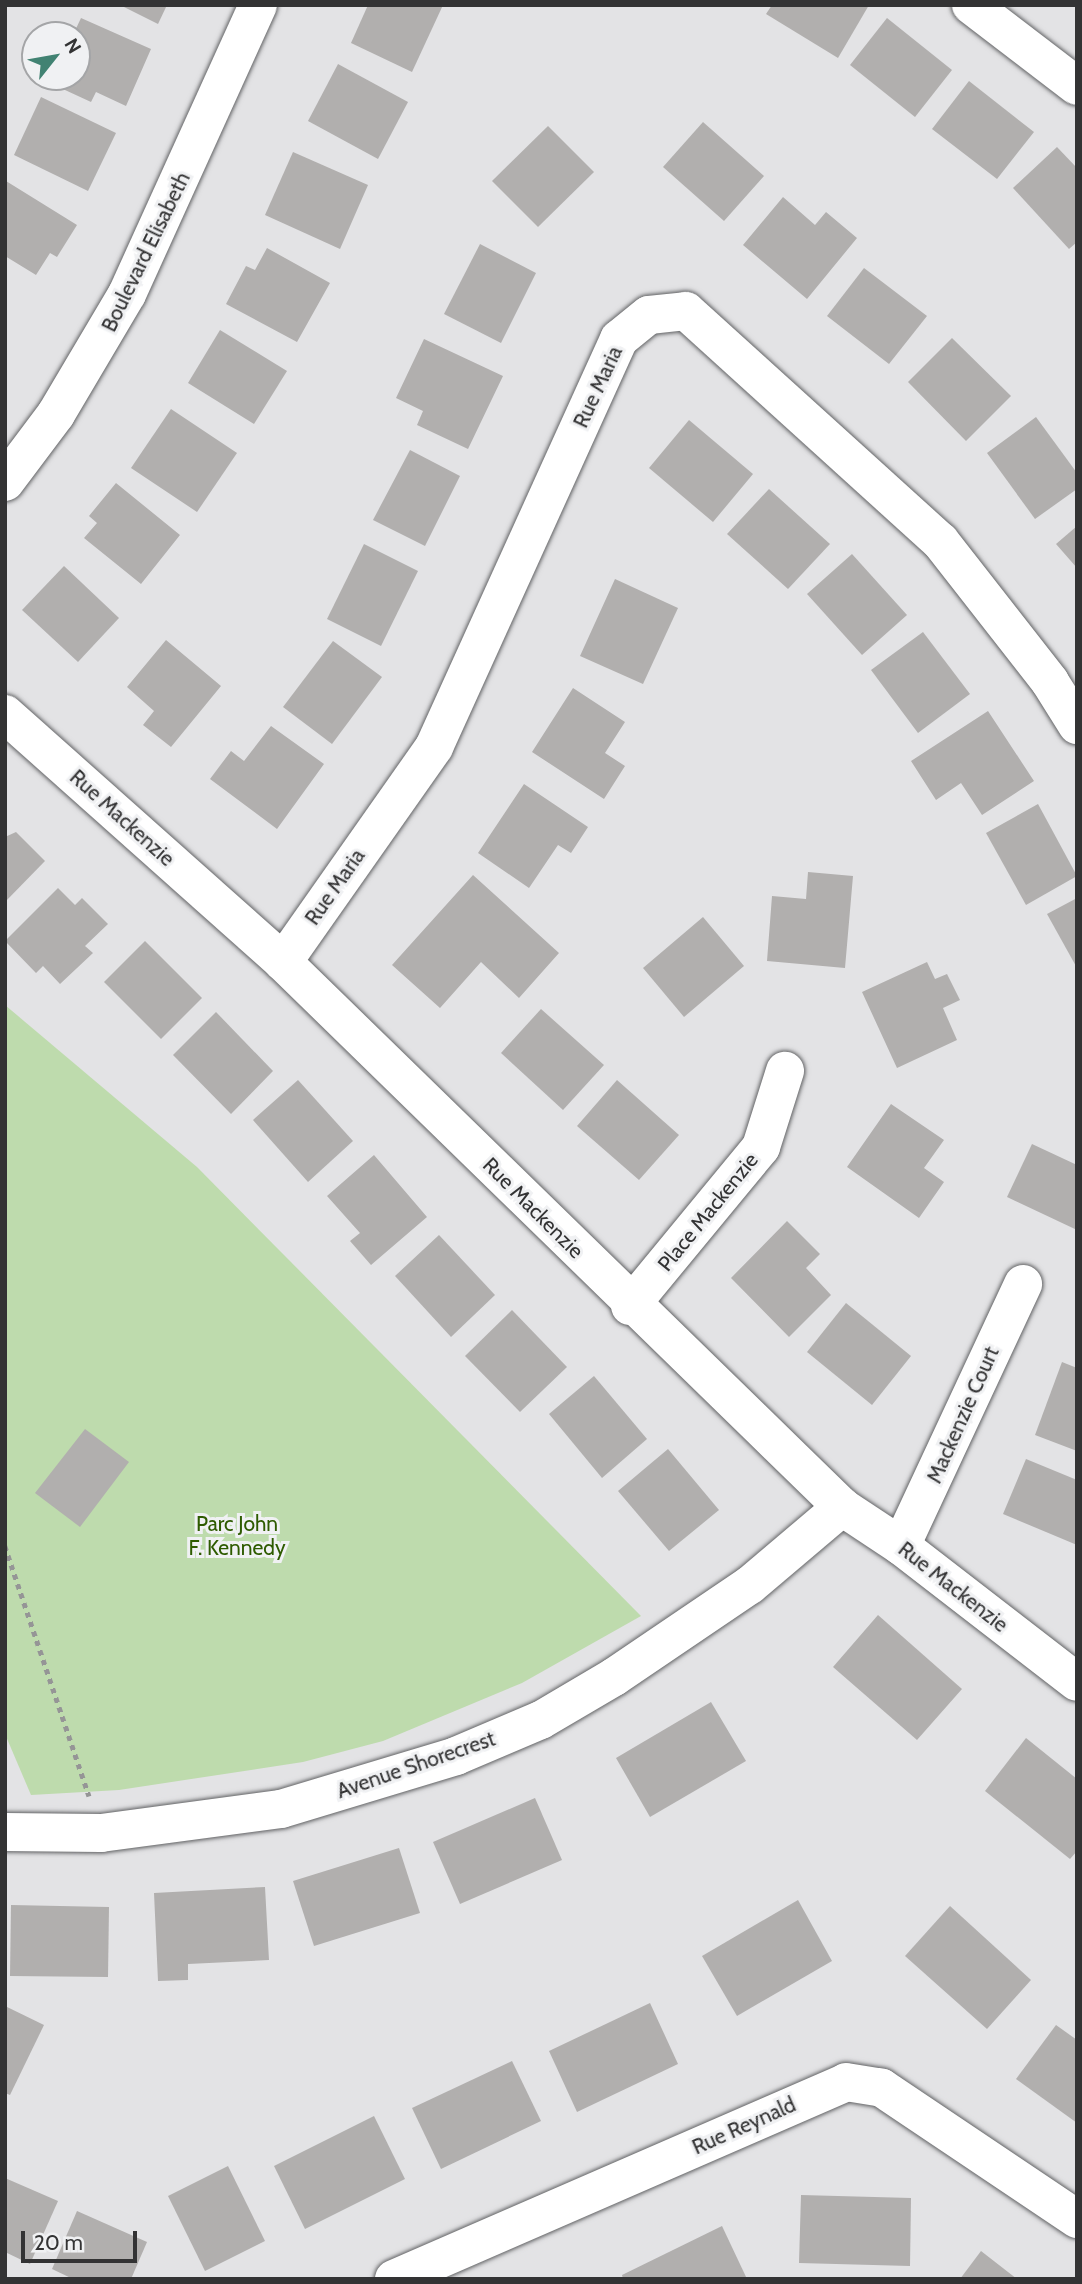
<!DOCTYPE html>
<html>
<head>
<meta charset="utf-8">
<style>
	body { margin:0 }
	#map { position:relative; width:1082px; height:2284px; overflow:hidden; background:#e3e3e5; font-family:Cabin,sans-serif }
	div>[style] { position:absolute }
	.green>* { inset:0; background:#bedbad }
	.building>* { inset:0; background:#b1afae }
	.path>* { height:4.5px; margin-top:-2.25px; transform-origin:0; background:repeating-linear-gradient(90deg,#959596 0 5px,transparent 0 10px) }
	.roads { filter:drop-shadow(0 0 2px #626365) drop-shadow(0 0 2px #626365) }
	.minor>* { height:38px; margin:-19px; padding:0 19px; transform-origin:19px; border-radius:19px; background:#fff }
	span { translate:-50% -50%; white-space:nowrap; text-align:center; line-height:1.15; -webkit-text-stroke:6px #f0f1f3; paint-order:stroke }
	.street-label { font-size:21px; color:#333334 }
	.park-label { font-size:21px; color:#2e5b00 }
	.frame { position:absolute; inset:0; border:7px solid #333334; pointer-events:none }
	.north { position:absolute; left:21px; top:21px; width:70px; height:70px; box-sizing:border-box; background:#f0f1f3; border:2px solid #a4a5a7; border-radius:50%; rotate:59deg; font-size:19px; font-weight:700; line-height:28px; text-align:center; color:#333334 }
	.north::after { content:''; display:block; margin:auto; width:24px; height:32px; background:#418272; clip-path:polygon(50% 0,100% 100%,50% 72%,0 100%) }
	.scale { position:absolute; left:21px; top:2231px; width:116px; height:32px; box-sizing:border-box; border:4px solid #333334; border-top:0; padding-left:9px; font-size:21px; line-height:24px; white-space:nowrap; color:#333334; -webkit-text-stroke:5px #f0f1f3; paint-order:stroke }
</style>
</head>
<body>
<div id="map">
	<div class="green">
		<div style="clip-path:polygon(5px 1005px,197px 1167px,641px 1616px,522px 1683px,383px 1741px,303px 1762px,119px 1790px,31px 1795px,5px 1734px)"></div>
	</div>
	<div class="building">
		<div style="clip-path:polygon(120px 5px,167px 5px,158px 24px)"></div>
		<div style="clip-path:polygon(368px 5px,443px 5px,412px 72px,351px 43px)"></div>
		<div style="clip-path:polygon(772px 5px,869px 5px,838px 58px,766px 14px)"></div>
		<div style="clip-path:polygon(81px 18px,151px 49px,126px 106px,96px 92px,91px 102px,52px 84px,55px 77px,77px 77px,73px 35px)"></div>
		<div style="clip-path:polygon(887px 18px,952px 70px,915px 117px,850px 65px)"></div>
		<div style="clip-path:polygon(338px 64px,408px 102px,378px 159px,308px 121px)"></div>
		<div style="clip-path:polygon(969px 81px,1034px 132px,997px 179px,932px 129px)"></div>
		<div style="clip-path:polygon(41px 97px,116px 133px,88px 191px,14px 155px)"></div>
		<div style="clip-path:polygon(703px 122px,764px 176px,724px 221px,663px 167px)"></div>
		<div style="clip-path:polygon(548px 126px,594px 172px,538px 227px,492px 181px)"></div>
		<div style="clip-path:polygon(1057px 147px,1077px 168px,1077px 242px,1069px 249px,1013px 188px)"></div>
		<div style="clip-path:polygon(293px 152px,368px 185px,340px 249px,265px 215px)"></div>
		<div style="clip-path:polygon(6px 181px,77px 225px,57px 257px,50px 253px,36px 275px,5px 256px)"></div>
		<div style="clip-path:polygon(783px 197px,815px 225px,826px 212px,857px 238px,807px 299px,743px 245px)"></div>
		<div style="clip-path:polygon(480px 244px,536px 273px,501px 343px,444px 314px)"></div>
		<div style="clip-path:polygon(267px 248px,330px 283px,297px 342px,226px 304px,246px 266px,255px 270px)"></div>
		<div style="clip-path:polygon(864px 268px,927px 316px,889px 364px,827px 316px)"></div>
		<div style="clip-path:polygon(220px 330px,287px 371px,254px 424px,188px 383px)"></div>
		<div style="clip-path:polygon(952px 338px,1011px 396px,966px 441px,908px 382px)"></div>
		<div style="clip-path:polygon(424px 339px,503px 376px,468px 449px,417px 425px,423px 411px,396px 398px)"></div>
		<div style="clip-path:polygon(171px 409px,237px 453px,197px 512px,131px 468px)"></div>
		<div style="clip-path:polygon(1036px 417px,1077px 473px,1077px 489px,1035px 519px,987px 453px)"></div>
		<div style="clip-path:polygon(689px 420px,753px 474px,713px 522px,649px 468px)"></div>
		<div style="clip-path:polygon(410px 450px,460px 476px,425px 546px,373px 520px)"></div>
		<div style="clip-path:polygon(116px 483px,180px 535px,141px 584px,84px 538px,97px 523px,89px 516px)"></div>
		<div style="clip-path:polygon(769px 489px,830px 544px,788px 589px,727px 534px)"></div>
		<div style="clip-path:polygon(1077px 526px,1077px 568px,1056px 544px)"></div>
		<div style="clip-path:polygon(364px 544px,418px 571px,381px 646px,327px 619px)"></div>
		<div style="clip-path:polygon(852px 554px,907px 615px,862px 655px,807px 594px)"></div>
		<div style="clip-path:polygon(64px 566px,119px 618px,78px 662px,22px 610px)"></div>
		<div style="clip-path:polygon(615px 579px,678px 608px,643px 684px,580px 656px)"></div>
		<div style="clip-path:polygon(923px 632px,970px 694px,918px 733px,871px 670px)"></div>
		<div style="clip-path:polygon(166px 640px,221px 686px,171px 747px,143px 725px,154px 711px,127px 687px)"></div>
		<div style="clip-path:polygon(333px 641px,382px 677px,332px 744px,283px 707px)"></div>
		<div style="clip-path:polygon(573px 688px,625px 722px,605px 753px,625px 766px,604px 799px,532px 752px)"></div>
		<div style="clip-path:polygon(988px 711px,1034px 781px,982px 815px,961px 783px,936px 800px,911px 761px)"></div>
		<div style="clip-path:polygon(271px 726px,324px 764px,277px 829px,210px 779px,231px 751px,244px 761px)"></div>
		<div style="clip-path:polygon(524px 784px,588px 827px,571px 853px,558px 845px,529px 888px,478px 853px)"></div>
		<div style="clip-path:polygon(1038px 804px,1077px 876px,1026px 905px,986px 833px)"></div>
		<div style="clip-path:polygon(16px 832px,45px 861px,5px 902px,5px 837px)"></div>
		<div style="clip-path:polygon(808px 872px,853px 876px,845px 968px,767px 961px,772px 896px,806px 899px)"></div>
		<div style="clip-path:polygon(473px 875px,559px 953px,519px 998px,481px 962px,440px 1008px,392px 965px)"></div>
		<div style="clip-path:polygon(58px 888px,75px 905px,82px 898px,108px 924px,85px 946px,93px 953px,60px 984px,43px 966px,36px 973px,5px 941px)"></div>
		<div style="clip-path:polygon(1077px 898px,1077px 968px,1047px 914px)"></div>
		<div style="clip-path:polygon(703px 917px,744px 966px,684px 1017px,643px 968px)"></div>
		<div style="clip-path:polygon(145px 941px,202px 998px,161px 1039px,104px 982px)"></div>
		<div style="clip-path:polygon(927px 962px,935px 979px,947px 974px,960px 1000px,943px 1008px,957px 1040px,897px 1068px,862px 992px)"></div>
		<div style="clip-path:polygon(541px 1009px,604px 1065px,563px 1110px,501px 1053px)"></div>
		<div style="clip-path:polygon(216px 1012px,273px 1071px,231px 1114px,173px 1055px)"></div>
		<div style="clip-path:polygon(298px 1080px,353px 1141px,308px 1182px,253px 1120px)"></div>
		<div style="clip-path:polygon(617px 1080px,679px 1135px,639px 1180px,577px 1126px)"></div>
		<div style="clip-path:polygon(891px 1104px,944px 1140px,924px 1168px,944px 1182px,919px 1218px,847px 1167px)"></div>
		<div style="clip-path:polygon(1032px 1144px,1077px 1165px,1077px 1230px,1007px 1197px)"></div>
		<div style="clip-path:polygon(374px 1155px,427px 1217px,371px 1265px,350px 1241px,360px 1233px,327px 1196px)"></div>
		<div style="clip-path:polygon(787px 1221px,820px 1254px,806px 1268px,831px 1295px,789px 1337px,731px 1278px)"></div>
		<div style="clip-path:polygon(439px 1235px,495px 1295px,451px 1337px,395px 1276px)"></div>
		<div style="clip-path:polygon(846px 1303px,911px 1356px,872px 1405px,807px 1352px)"></div>
		<div style="clip-path:polygon(512px 1310px,567px 1367px,520px 1412px,465px 1356px)"></div>
		<div style="clip-path:polygon(1062px 1362px,1077px 1368px,1077px 1451px,1035px 1435px)"></div>
		<div style="clip-path:polygon(594px 1376px,647px 1439px,602px 1478px,549px 1414px)"></div>
		<div style="clip-path:polygon(85px 1429px,129px 1462px,80px 1527px,35px 1493px)"></div>
		<div style="clip-path:polygon(668px 1449px,719px 1510px,669px 1551px,618px 1491px)"></div>
		<div style="clip-path:polygon(1026px 1459px,1077px 1480px,1077px 1545px,1003px 1514px)"></div>
		<div style="clip-path:polygon(878px 1615px,962px 1689px,917px 1740px,833px 1667px)"></div>
		<div style="clip-path:polygon(711px 1702px,746px 1761px,650px 1817px,616px 1758px)"></div>
		<div style="clip-path:polygon(1026px 1738px,1077px 1779px,1077px 1851px,1070px 1859px,985px 1791px)"></div>
		<div style="clip-path:polygon(535px 1798px,562px 1860px,460px 1904px,433px 1842px)"></div>
		<div style="clip-path:polygon(399px 1848px,420px 1913px,314px 1946px,293px 1881px)"></div>
		<div style="clip-path:polygon(265px 1887px,269px 1960px,188px 1964px,188px 1980px,158px 1981px,154px 1893px)"></div>
		<div style="clip-path:polygon(798px 1900px,832px 1961px,737px 2016px,702px 1956px)"></div>
		<div style="clip-path:polygon(11px 1905px,109px 1907px,108px 1977px,10px 1976px)"></div>
		<div style="clip-path:polygon(950px 1906px,1031px 1980px,987px 2029px,905px 1956px)"></div>
		<div style="clip-path:polygon(650px 2003px,678px 2064px,577px 2112px,549px 2051px)"></div>
		<div style="clip-path:polygon(5px 2006px,44px 2025px,10px 2095px,5px 2093px)"></div>
		<div style="clip-path:polygon(1056px 2025px,1077px 2040px,1077px 2123px,1016px 2079px)"></div>
		<div style="clip-path:polygon(512px 2061px,541px 2121px,441px 2169px,412px 2108px)"></div>
		<div style="clip-path:polygon(374px 2116px,405px 2179px,305px 2229px,274px 2166px)"></div>
		<div style="clip-path:polygon(228px 2166px,265px 2241px,205px 2271px,168px 2196px)"></div>
		<div style="clip-path:polygon(5px 2178px,58px 2201px,30px 2264px,5px 2252px)"></div>
		<div style="clip-path:polygon(801px 2195px,911px 2198px,910px 2266px,799px 2263px)"></div>
		<div style="clip-path:polygon(77px 2211px,147px 2242px,131px 2279px,73px 2279px,52px 2269px)"></div>
		<div style="clip-path:polygon(722px 2226px,747px 2279px,623px 2279px,622px 2275px)"></div>
		<div style="clip-path:polygon(981px 2251px,1017px 2279px,960px 2279px)"></div>
	</div>
	<div class="path">
		<div style="left:5px;top:1546px;width:264px;rotate:71.4deg"></div>
	</div>
	<div class="roads">
		<div class="minor">
			<div style="left:971px;top:5px;width:133px;rotate:37.4deg"></div>
			<div style="left:5px;top:482px;width:85px;rotate:-53.1deg"></div>
			<div style="left:56px;top:414px;width:139px;rotate:-59.4deg"></div>
			<div style="left:127px;top:294px;width:317px;rotate:-65.6deg"></div>
			<div style="left:5px;top:714px;width:373px;rotate:41.7deg"></div>
			<div style="left:283px;top:962px;width:781px;rotate:44.27deg"></div>
			<div style="left:842px;top:1507px;width:71px;rotate:33.5deg"></div>
			<div style="left:901px;top:1546px;width:222px;rotate:37.7deg"></div>
			<div style="left:283px;top:962px;width:263px;rotate:-54.9deg"></div>
			<div style="left:434px;top:747px;width:448px;rotate:-65.6deg"></div>
			<div style="left:619px;top:339px;width:38px;rotate:-39deg"></div>
			<div style="left:649px;top:315px;width:37px;rotate:-6deg"></div>
			<div style="left:686px;top:311px;width:343px;rotate:42.2deg"></div>
			<div style="left:940px;top:541px;width:179px;rotate:52deg"></div>
			<div style="left:1050px;top:682px;width:51px;rotate:57.9deg"></div>
			<div style="left:630px;top:1306px;width:206px;rotate:-50.5deg"></div>
			<div style="left:761px;top:1147px;width:80px;rotate:-72.5deg"></div>
			<div style="left:901px;top:1546px;width:289px;rotate:-65deg"></div>
			<div style="left:5px;top:1832px;width:96px;rotate:0.6deg"></div>
			<div style="left:101px;top:1833px;width:182px;rotate:-7.6deg"></div>
			<div style="left:281px;top:1809px;width:183px;rotate:-16.8deg"></div>
			<div style="left:456px;top:1756px;width:92px;rotate:-23deg"></div>
			<div style="left:541px;top:1720px;width:85px;rotate:-30.5deg"></div>
			<div style="left:614px;top:1677px;width:164px;rotate:-34.1deg"></div>
			<div style="left:750px;top:1585px;width:121px;rotate:-40.3deg"></div>
			<div style="left:394px;top:2279px;width:493px;rotate:-23.5deg"></div>
			<div style="left:846px;top:2082px;width:36px;rotate:9deg"></div>
			<div style="left:882px;top:2088px;width:235px;rotate:33.9deg"></div>
		</div>
	</div>
	<div class="street-label">
		<span style="left:146px;top:252px;rotate:-64deg">Boulevard Elisabeth</span>
		<span style="left:598px;top:387px;rotate:-65deg">Rue Maria</span>
		<span style="left:122px;top:818px;rotate:42deg">Rue Mackenzie</span>
		<span style="left:335px;top:887px;rotate:-55deg">Rue Maria</span>
		<span style="left:533px;top:1208px;rotate:45deg">Rue Mackenzie</span>
		<span style="left:708px;top:1212px;rotate:-51deg">Place Mackenzie</span>
		<span style="left:963px;top:1415px;rotate:-66deg">Mackenzie Court</span>
		<span style="left:953px;top:1587px;rotate:38deg">Rue Mackenzie</span>
		<span style="left:416px;top:1765px;rotate:-19deg">Avenue Shorecrest</span>
		<span style="left:744px;top:2126px;rotate:-24deg">Rue Reynald</span>
	</div>
	<div class="park-label">
		<span style="left:237px;top:1536px">Parc John<br>F. Kennedy</span>
	</div>
	<div class="frame"></div>
	<div class="north">N</div>
	<div class="scale">20 m</div>
</div>
</body>
</html>
